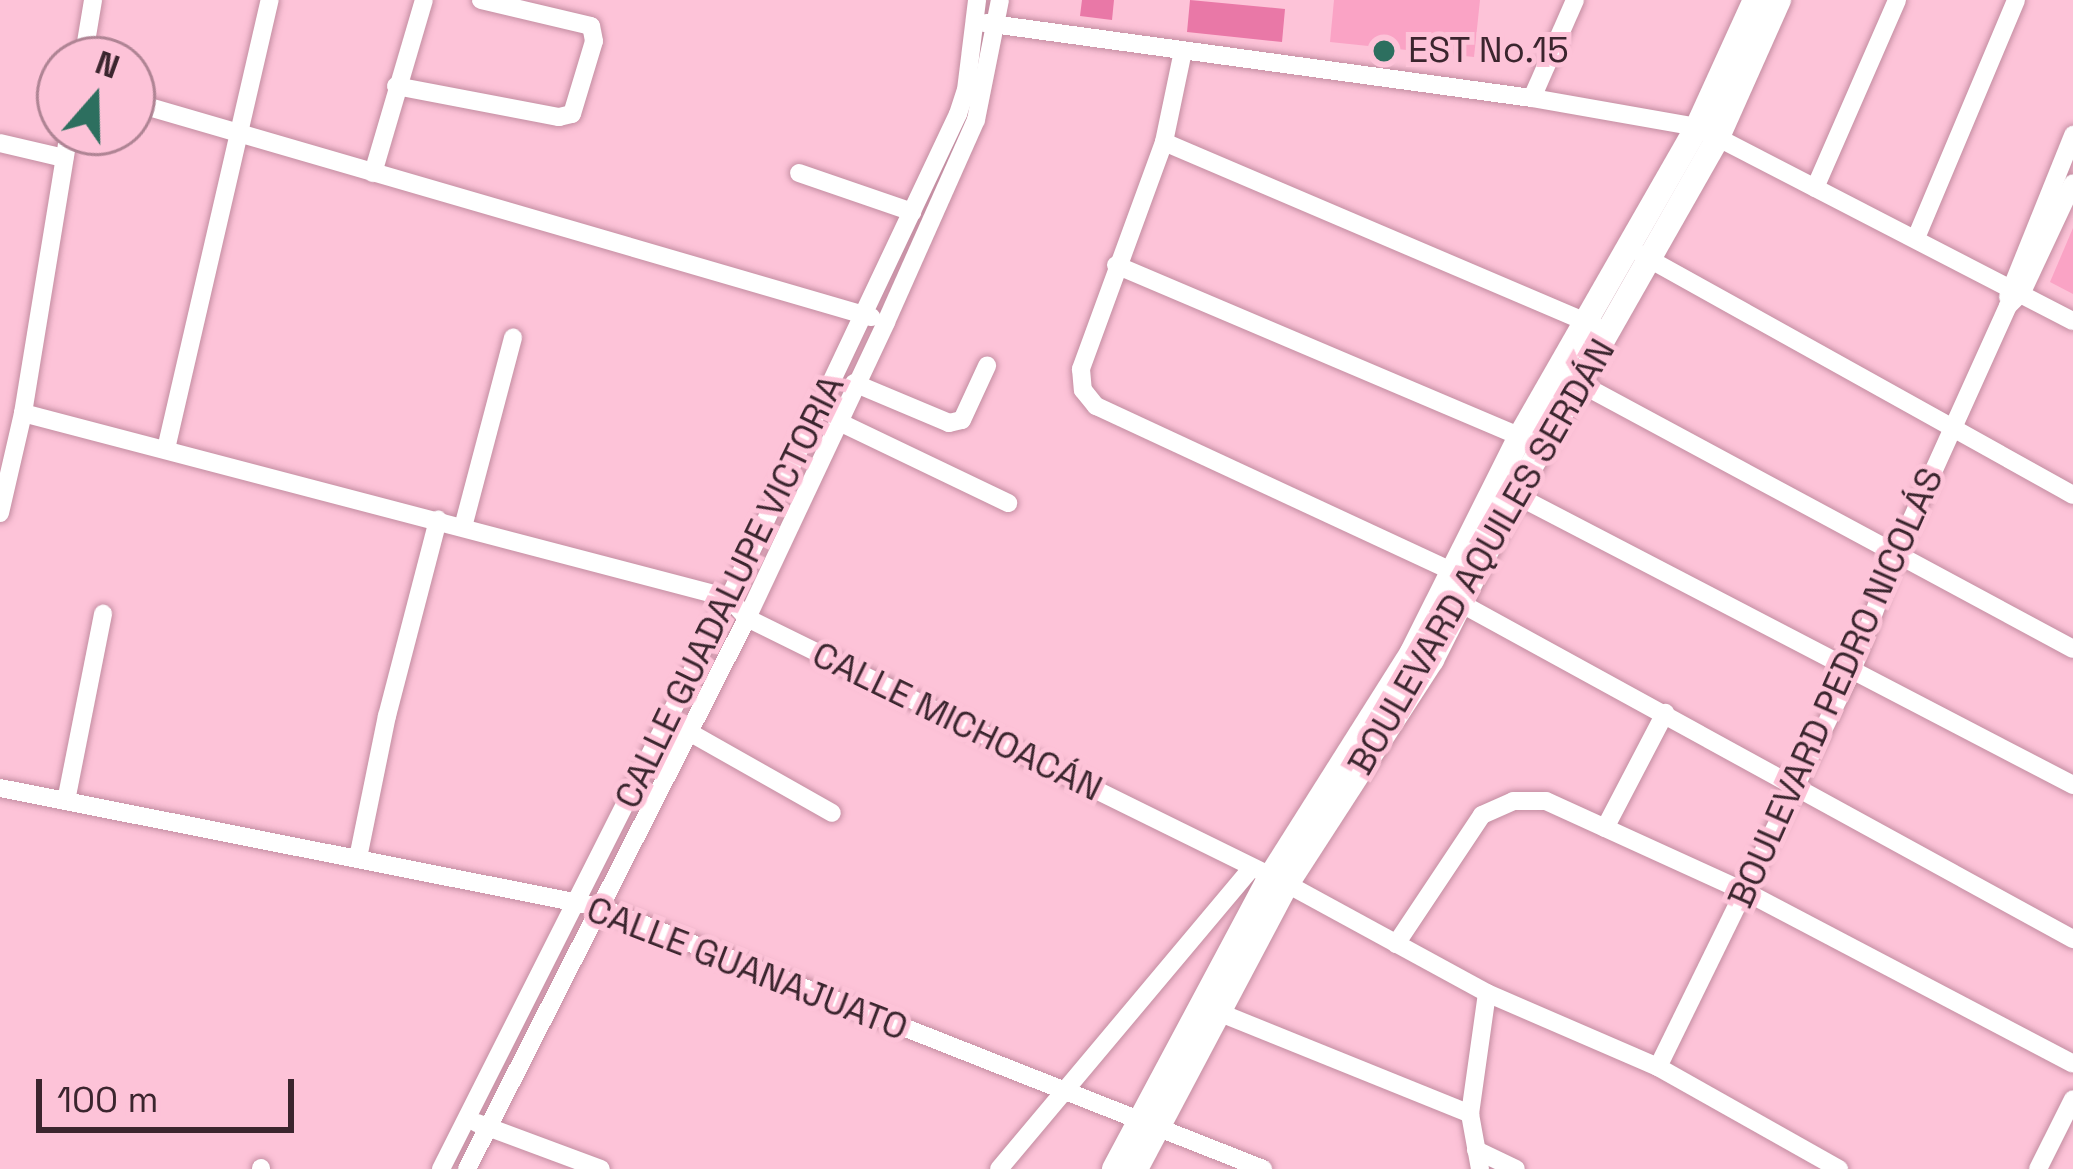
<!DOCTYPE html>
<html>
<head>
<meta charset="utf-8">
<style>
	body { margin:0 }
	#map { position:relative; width:2073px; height:1169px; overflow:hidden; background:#fdc3d8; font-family:"Space Grotesk",sans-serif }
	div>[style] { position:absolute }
	.green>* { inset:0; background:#faa3c5 }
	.building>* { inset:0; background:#e978a7 }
	.roads { filter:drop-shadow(0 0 3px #c38da1) drop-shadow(0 0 3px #c38da1) }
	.street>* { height:18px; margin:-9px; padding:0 9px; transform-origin:9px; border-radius:9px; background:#fff }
	.secondary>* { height:24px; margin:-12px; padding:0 12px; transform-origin:12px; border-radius:12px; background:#fff }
	.dots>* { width:33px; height:33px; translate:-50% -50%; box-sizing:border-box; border:6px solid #fdc3d8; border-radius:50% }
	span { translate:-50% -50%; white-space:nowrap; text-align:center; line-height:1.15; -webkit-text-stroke:10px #fdc3d8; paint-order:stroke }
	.poi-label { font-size:36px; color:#3b252e }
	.left { translate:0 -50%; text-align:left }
	.street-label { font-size:36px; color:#3b252e }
	.north { position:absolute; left:36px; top:36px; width:120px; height:120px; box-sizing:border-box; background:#fdc3d8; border:3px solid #af8494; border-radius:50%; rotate:20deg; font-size:33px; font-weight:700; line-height:48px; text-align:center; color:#3b252e }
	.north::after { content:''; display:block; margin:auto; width:42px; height:54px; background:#2d6f5f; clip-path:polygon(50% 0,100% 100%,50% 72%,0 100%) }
	.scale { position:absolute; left:36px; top:1079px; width:258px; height:54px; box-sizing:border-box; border:6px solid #3b252e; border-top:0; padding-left:15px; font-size:36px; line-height:42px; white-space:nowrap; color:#3b252e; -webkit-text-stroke:9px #fdc3d8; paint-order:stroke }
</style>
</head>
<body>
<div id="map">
	<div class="green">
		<div style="clip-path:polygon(1334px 0,1480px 0,1474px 57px,1330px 42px)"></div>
		<div style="clip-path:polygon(2073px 228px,2073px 294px,2050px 282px)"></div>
	</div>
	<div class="building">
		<div style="clip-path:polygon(1082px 0,1114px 0,1112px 20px,1080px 16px)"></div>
		<div style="clip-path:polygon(1190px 0,1285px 9px,1282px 42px,1187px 32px)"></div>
	</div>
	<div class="roads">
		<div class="street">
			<div style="left:985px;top:23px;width:552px;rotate:7.81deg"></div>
			<div style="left:1532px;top:98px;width:168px;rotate:10deg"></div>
			<div style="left:1697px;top:127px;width:423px;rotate:27.3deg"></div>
			<div style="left:1183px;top:51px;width:93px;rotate:101.8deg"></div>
			<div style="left:1164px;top:142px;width:242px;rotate:110.1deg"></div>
			<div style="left:1081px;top:369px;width:21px;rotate:85deg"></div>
			<div style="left:1083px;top:390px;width:21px;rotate:51deg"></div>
			<div style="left:1096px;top:406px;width:404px;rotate:24.9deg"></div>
			<div style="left:83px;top:60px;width:61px;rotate:-80.5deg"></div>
			<div style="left:396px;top:86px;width:166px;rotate:10.8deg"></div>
			<div style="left:559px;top:117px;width:13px;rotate:-13deg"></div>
			<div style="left:572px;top:114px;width:76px;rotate:-73.2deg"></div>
			<div style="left:594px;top:41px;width:15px;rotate:-101deg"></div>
			<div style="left:591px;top:26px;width:113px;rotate:-166.7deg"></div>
			<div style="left:1532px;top:98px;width:107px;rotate:-66.3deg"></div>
			<div style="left:132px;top:102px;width:770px;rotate:16.22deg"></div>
			<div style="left:1164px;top:142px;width:469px;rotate:23.1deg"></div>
			<div style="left:0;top:143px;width:66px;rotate:13.2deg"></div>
			<div style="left:373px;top:173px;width:180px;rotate:-73.6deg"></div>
			<div style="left:799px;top:173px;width:120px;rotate:19deg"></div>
			<div style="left:1815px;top:188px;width:205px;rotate:-66.4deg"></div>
			<div style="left:1916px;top:238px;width:258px;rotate:-67.2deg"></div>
			<div style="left:1642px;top:255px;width:493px;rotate:29.1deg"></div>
			<div style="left:1116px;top:265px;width:451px;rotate:23deg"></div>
			<div style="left:2008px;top:297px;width:175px;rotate:-68.1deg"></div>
			<div style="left:1570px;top:378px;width:571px;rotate:28.31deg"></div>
			<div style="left:854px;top:383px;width:103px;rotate:22.8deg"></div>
			<div style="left:949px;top:423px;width:13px;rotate:-13deg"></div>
			<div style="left:962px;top:420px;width:60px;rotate:-65.2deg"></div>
			<div style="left:23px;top:413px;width:730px;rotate:14.68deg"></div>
			<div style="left:729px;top:598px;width:27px;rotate:48deg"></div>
			<div style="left:747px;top:618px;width:602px;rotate:26.22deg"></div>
			<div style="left:1287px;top:884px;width:228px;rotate:28.6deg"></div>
			<div style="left:1487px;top:993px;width:186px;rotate:23.4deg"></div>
			<div style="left:1658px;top:1067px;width:208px;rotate:29.4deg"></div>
			<div style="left:837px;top:421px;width:190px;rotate:25.6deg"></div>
			<div style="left:166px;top:449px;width:461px;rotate:-77deg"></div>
			<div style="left:1508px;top:491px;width:637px;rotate:27.49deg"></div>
			<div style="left:0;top:513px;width:103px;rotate:-77deg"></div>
			<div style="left:23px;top:413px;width:285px;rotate:-80.7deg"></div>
			<div style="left:463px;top:527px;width:196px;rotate:-75.2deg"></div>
			<div style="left:1462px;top:604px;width:697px;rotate:28.74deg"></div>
			<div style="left:689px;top:732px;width:164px;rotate:29.5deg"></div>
			<div style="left:0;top:788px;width:611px;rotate:11.24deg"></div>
			<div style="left:599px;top:907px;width:714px;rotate:21.53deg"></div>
			<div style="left:66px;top:801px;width:191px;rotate:-78.8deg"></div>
			<div style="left:1605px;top:828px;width:130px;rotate:-62.4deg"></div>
			<div style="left:358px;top:858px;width:145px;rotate:-78.5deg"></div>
			<div style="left:387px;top:716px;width:203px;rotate:-75.4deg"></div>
			<div style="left:1396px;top:944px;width:155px;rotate:-56.3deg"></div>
			<div style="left:1482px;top:815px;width:34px;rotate:-24deg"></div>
			<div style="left:1513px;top:801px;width:33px"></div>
			<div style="left:1546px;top:801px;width:220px;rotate:24.5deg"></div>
			<div style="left:1746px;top:892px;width:369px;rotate:27.7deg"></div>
			<div style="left:1218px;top:1012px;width:272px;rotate:22deg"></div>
			<div style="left:1658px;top:1067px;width:441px;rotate:-63.9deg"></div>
			<div style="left:1852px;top:671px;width:125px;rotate:-69.4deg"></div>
			<div style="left:1896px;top:554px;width:272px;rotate:-65.7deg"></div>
			<div style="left:2008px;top:306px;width:20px;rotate:-45deg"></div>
			<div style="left:2022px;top:292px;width:120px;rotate:-64.9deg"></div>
			<div style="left:477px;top:1123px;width:132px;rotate:20.4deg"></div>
			<div style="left:1476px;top:1150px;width:44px;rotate:25.4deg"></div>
			<div style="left:261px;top:1168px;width:1px;rotate:90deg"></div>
			<div style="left:441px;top:1169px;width:640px;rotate:-63.23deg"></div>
			<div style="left:729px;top:598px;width:535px;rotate:-64.68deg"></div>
			<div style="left:958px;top:114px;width:25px;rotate:-72deg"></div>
			<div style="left:966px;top:90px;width:91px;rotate:-83deg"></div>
			<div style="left:467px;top:1169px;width:618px;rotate:-63.06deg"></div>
			<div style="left:747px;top:618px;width:327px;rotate:-64.8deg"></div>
			<div style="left:886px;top:322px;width:221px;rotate:-66deg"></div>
			<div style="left:976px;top:120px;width:122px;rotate:-78.7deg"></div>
			<div style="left:999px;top:1169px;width:393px;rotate:-50deg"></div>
			<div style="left:1480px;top:1169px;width:56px;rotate:-100.3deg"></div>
			<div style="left:1470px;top:1114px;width:122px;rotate:-82deg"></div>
			<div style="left:2038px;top:1169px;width:78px;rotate:-63.4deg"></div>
		</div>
		<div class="secondary">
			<div style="left:1114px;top:1169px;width:331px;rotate:-61.9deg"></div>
			<div style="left:1270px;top:877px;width:266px;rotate:-57.7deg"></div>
			<div style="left:1412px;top:652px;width:241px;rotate:-63.4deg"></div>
			<div style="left:1520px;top:436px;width:356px;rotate:-60.2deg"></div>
			<div style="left:1697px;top:127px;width:140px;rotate:-65.5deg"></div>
			<div style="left:1136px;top:1169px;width:323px;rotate:-62.1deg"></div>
			<div style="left:1287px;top:884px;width:267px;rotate:-57.1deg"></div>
			<div style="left:1432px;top:660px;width:185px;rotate:-63.3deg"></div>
			<div style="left:1515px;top:495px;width:412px;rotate:-60.4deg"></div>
			<div style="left:1718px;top:137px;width:150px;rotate:-66deg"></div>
		</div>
	</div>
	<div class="dots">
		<div style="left:1384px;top:51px;background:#2d6f5f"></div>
	</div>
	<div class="poi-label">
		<span class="left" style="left:1408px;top:51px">EST No.15</span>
	</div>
	<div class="street-label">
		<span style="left:1482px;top:557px;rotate:-60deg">BOULEVARD AQUILES SERDÁN</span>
		<span style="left:730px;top:592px;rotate:-64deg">CALLE GUADALUPE VICTORIA</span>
		<span style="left:1836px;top:688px;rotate:-66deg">BOULEVARD PEDRO NICOLÁS</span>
		<span style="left:957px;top:722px;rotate:26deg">CALLE MICHOACÁN</span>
		<span style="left:747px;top:969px;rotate:21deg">CALLE GUANAJUATO</span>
	</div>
	<div class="north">N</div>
	<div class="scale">100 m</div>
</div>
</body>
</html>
